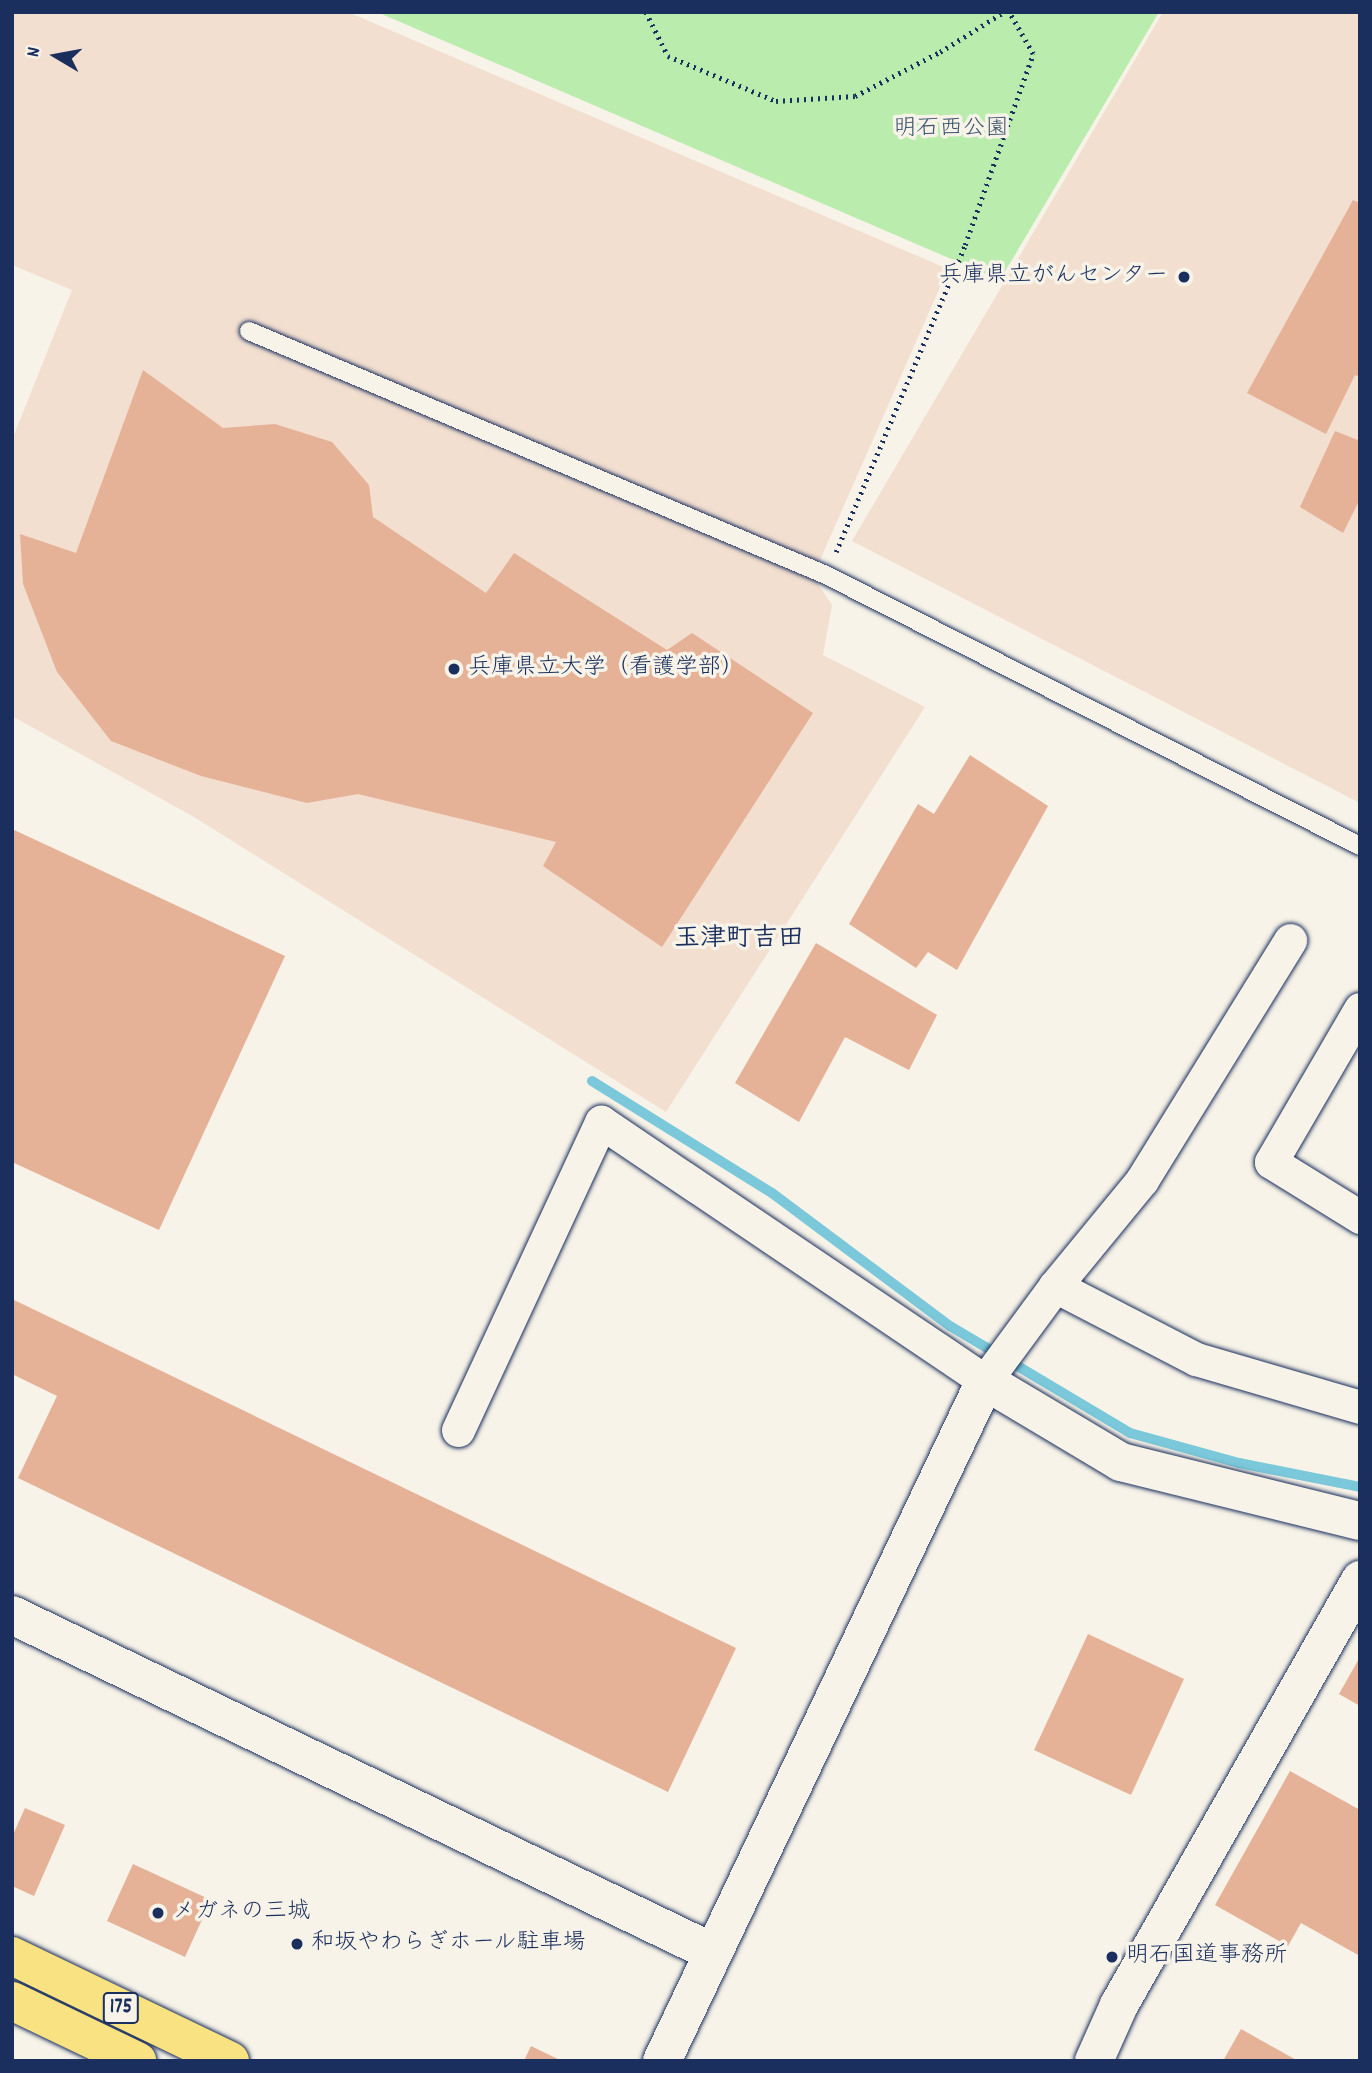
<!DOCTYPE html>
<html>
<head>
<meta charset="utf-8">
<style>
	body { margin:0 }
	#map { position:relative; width:1372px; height:2073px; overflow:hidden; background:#f7f3e8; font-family:Dekko,"Klee One",sans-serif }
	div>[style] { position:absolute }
	.built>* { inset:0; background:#f2dfd0 }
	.green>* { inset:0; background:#b9ecad }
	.stream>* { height:10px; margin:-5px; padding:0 5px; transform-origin:5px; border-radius:5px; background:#7ac8d9 }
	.building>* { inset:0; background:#e5b197 }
	.path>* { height:4.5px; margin-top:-2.25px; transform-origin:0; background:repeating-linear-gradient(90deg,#1b2f5e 0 2px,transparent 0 7px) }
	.roads { filter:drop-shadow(0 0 2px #1b2f5e) drop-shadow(0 0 2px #1b2f5e) }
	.service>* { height:18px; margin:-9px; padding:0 9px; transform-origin:9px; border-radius:9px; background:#f7f3e8 }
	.minor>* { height:33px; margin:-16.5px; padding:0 16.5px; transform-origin:16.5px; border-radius:16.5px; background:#f7f3e8 }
	.tertiary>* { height:38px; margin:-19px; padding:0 19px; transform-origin:19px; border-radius:19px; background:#f7f3e8 }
	.trunk>* { height:38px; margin:-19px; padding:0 19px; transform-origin:19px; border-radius:19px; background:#f8e281 }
	.dots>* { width:19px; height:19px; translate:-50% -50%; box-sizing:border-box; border:4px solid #f7f3e8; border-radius:50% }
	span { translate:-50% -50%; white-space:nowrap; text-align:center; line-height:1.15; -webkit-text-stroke:7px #f7f3e8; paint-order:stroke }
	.shield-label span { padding:2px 5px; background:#f7f3e8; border:2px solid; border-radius:5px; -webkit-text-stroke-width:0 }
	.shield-label { font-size:21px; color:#1b2f5e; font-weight:700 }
	.park-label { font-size:23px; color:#3b556e }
	.poi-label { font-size:23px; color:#1b2f5e }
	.right { translate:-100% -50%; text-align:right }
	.left { translate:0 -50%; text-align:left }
	.quarter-label { font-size:26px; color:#1b2f5e; font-weight:700 }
	.frame { position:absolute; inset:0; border:14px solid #1b2f5e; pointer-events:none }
	.north { position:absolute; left:21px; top:21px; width:70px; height:70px; -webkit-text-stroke:5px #f7f3e8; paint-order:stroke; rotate:280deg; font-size:19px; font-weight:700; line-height:28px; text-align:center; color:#1b2f5e }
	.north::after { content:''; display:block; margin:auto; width:24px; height:32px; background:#1b2f5e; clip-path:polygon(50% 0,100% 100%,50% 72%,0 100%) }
</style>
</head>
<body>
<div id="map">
	<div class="built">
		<div style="clip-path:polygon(12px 12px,348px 12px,948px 269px,813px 576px,832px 605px,823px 655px,925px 707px,666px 1112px,194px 817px,12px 716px,12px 440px,72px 290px,12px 265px)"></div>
		<div style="clip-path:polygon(1163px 12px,1360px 12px,1360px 803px,852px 541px)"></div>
	</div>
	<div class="green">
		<div style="clip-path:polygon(377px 12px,1159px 12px,1000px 280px)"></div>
	</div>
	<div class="stream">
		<div style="left:592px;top:1081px;width:212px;rotate:31.9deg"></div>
		<div style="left:772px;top:1193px;width:222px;rotate:36.8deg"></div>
		<div style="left:950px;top:1326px;width:209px;rotate:30.7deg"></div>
		<div style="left:1130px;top:1433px;width:113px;rotate:15.4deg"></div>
		<div style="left:1239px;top:1463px;width:123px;rotate:11.2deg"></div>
	</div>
	<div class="building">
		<div style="clip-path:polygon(1353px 200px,1360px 203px,1360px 377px,1355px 375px,1326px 434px,1247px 393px)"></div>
		<div style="clip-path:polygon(143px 370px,223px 428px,275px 424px,332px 442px,369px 485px,373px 517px,486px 593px,514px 553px,667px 650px,692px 633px,813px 713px,662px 947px,543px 866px,556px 842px,358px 794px,307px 803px,201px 776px,111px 741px,57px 672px,23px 584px,20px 534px,76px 553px)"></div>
		<div style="clip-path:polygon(1335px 431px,1360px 441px,1360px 499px,1343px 533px,1300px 507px)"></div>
		<div style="clip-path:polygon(970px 755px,1048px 806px,957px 970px,928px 952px,916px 968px,849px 924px,918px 804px,934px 814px)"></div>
		<div style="clip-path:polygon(12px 829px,285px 956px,159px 1230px,12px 1162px)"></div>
		<div style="clip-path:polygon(816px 943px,937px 1015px,909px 1070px,845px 1037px,799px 1122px,735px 1083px)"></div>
		<div style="clip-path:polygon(12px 1299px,736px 1648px,668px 1792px,18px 1478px,57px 1396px,12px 1374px)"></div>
		<div style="clip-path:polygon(1088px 1634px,1184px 1679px,1131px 1795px,1034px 1750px)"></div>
		<div style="clip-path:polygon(1360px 1657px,1360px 1706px,1339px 1694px)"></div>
		<div style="clip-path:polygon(1290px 1771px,1360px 1810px,1360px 1956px,1301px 1923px,1288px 1946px,1215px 1905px)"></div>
		<div style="clip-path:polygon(25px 1808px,65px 1825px,34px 1896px,12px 1886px,12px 1837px)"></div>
		<div style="clip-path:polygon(133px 1864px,211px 1900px,185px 1957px,107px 1921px)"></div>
		<div style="clip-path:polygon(1241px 2029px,1298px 2061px,1223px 2061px)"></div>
		<div style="clip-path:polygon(531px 2046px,562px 2061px,524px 2061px)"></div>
	</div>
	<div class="path">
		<div style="left:646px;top:12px;width:49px;rotate:63.4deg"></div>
		<div style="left:668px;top:56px;width:117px;rotate:22.6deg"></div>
		<div style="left:776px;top:101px;width:79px;rotate:-3.6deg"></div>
		<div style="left:855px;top:96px;width:96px;rotate:-27.4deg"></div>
		<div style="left:940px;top:52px;width:75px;rotate:-32deg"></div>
		<div style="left:836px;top:552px;width:333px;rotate:-67.2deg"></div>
		<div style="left:965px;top:245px;width:203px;rotate:-70.4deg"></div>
		<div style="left:1033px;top:54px;width:48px;rotate:-119.7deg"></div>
	</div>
	<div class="roads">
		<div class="service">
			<div style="left:249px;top:331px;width:626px;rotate:22.92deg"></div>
			<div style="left:826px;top:575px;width:599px;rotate:26.91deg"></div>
		</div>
		<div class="minor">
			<div style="left:1360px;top:1009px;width:177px;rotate:120.2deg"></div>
			<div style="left:1271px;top:1162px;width:105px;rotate:31.7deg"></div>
			<div style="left:1055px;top:1286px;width:137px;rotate:-50.6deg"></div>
			<div style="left:1142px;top:1180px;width:282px;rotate:-58.3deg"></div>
			<div style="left:458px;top:1430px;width:340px;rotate:-65.1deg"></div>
			<div style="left:601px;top:1122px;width:463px;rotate:34deg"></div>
			<div style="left:985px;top:1381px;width:118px;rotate:-53.6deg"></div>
			<div style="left:1055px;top:1286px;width:159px;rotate:27.4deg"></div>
			<div style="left:1196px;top:1359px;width:171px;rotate:16.3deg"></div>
		</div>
		<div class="tertiary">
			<div style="left:12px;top:1615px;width:777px;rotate:25.71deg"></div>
			<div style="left:662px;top:2061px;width:753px;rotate:-64.59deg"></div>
			<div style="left:985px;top:1381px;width:158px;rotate:30.8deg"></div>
			<div style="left:1121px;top:1462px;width:246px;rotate:13.9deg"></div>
			<div style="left:1094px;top:2061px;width:61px;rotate:-65.9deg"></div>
			<div style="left:1119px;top:2005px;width:489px;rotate:-60.4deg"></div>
		</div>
		<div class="trunk">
			<div style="left:12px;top:1956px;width:242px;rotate:25.7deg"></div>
			<div style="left:12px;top:2001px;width:139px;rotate:25.6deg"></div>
		</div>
	</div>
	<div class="dots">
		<div style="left:1184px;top:277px;background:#1b2f5e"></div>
		<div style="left:454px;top:669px;background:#1b2f5e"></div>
		<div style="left:158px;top:1913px;background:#1b2f5e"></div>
		<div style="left:297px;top:1944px;background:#1b2f5e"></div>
		<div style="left:1112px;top:1957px;background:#1b2f5e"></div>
	</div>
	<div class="shield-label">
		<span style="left:121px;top:2008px">175</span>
	</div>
	<div class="park-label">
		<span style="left:951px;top:130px">明石西公園</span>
	</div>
	<div class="poi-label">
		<span class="right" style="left:1168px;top:277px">兵庫県立がんセンター</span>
		<span class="left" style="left:468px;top:669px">兵庫県立大学（看護学部）</span>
		<span class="left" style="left:172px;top:1913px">メガネの三城</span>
		<span class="left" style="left:311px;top:1944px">和坂やわらぎホール駐車場</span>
		<span class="left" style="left:1126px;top:1957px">明石国道事務所</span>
	</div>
	<div class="quarter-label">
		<span style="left:739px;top:940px">玉津町吉田</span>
	</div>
	<div class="frame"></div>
	<div class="north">N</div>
</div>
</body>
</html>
